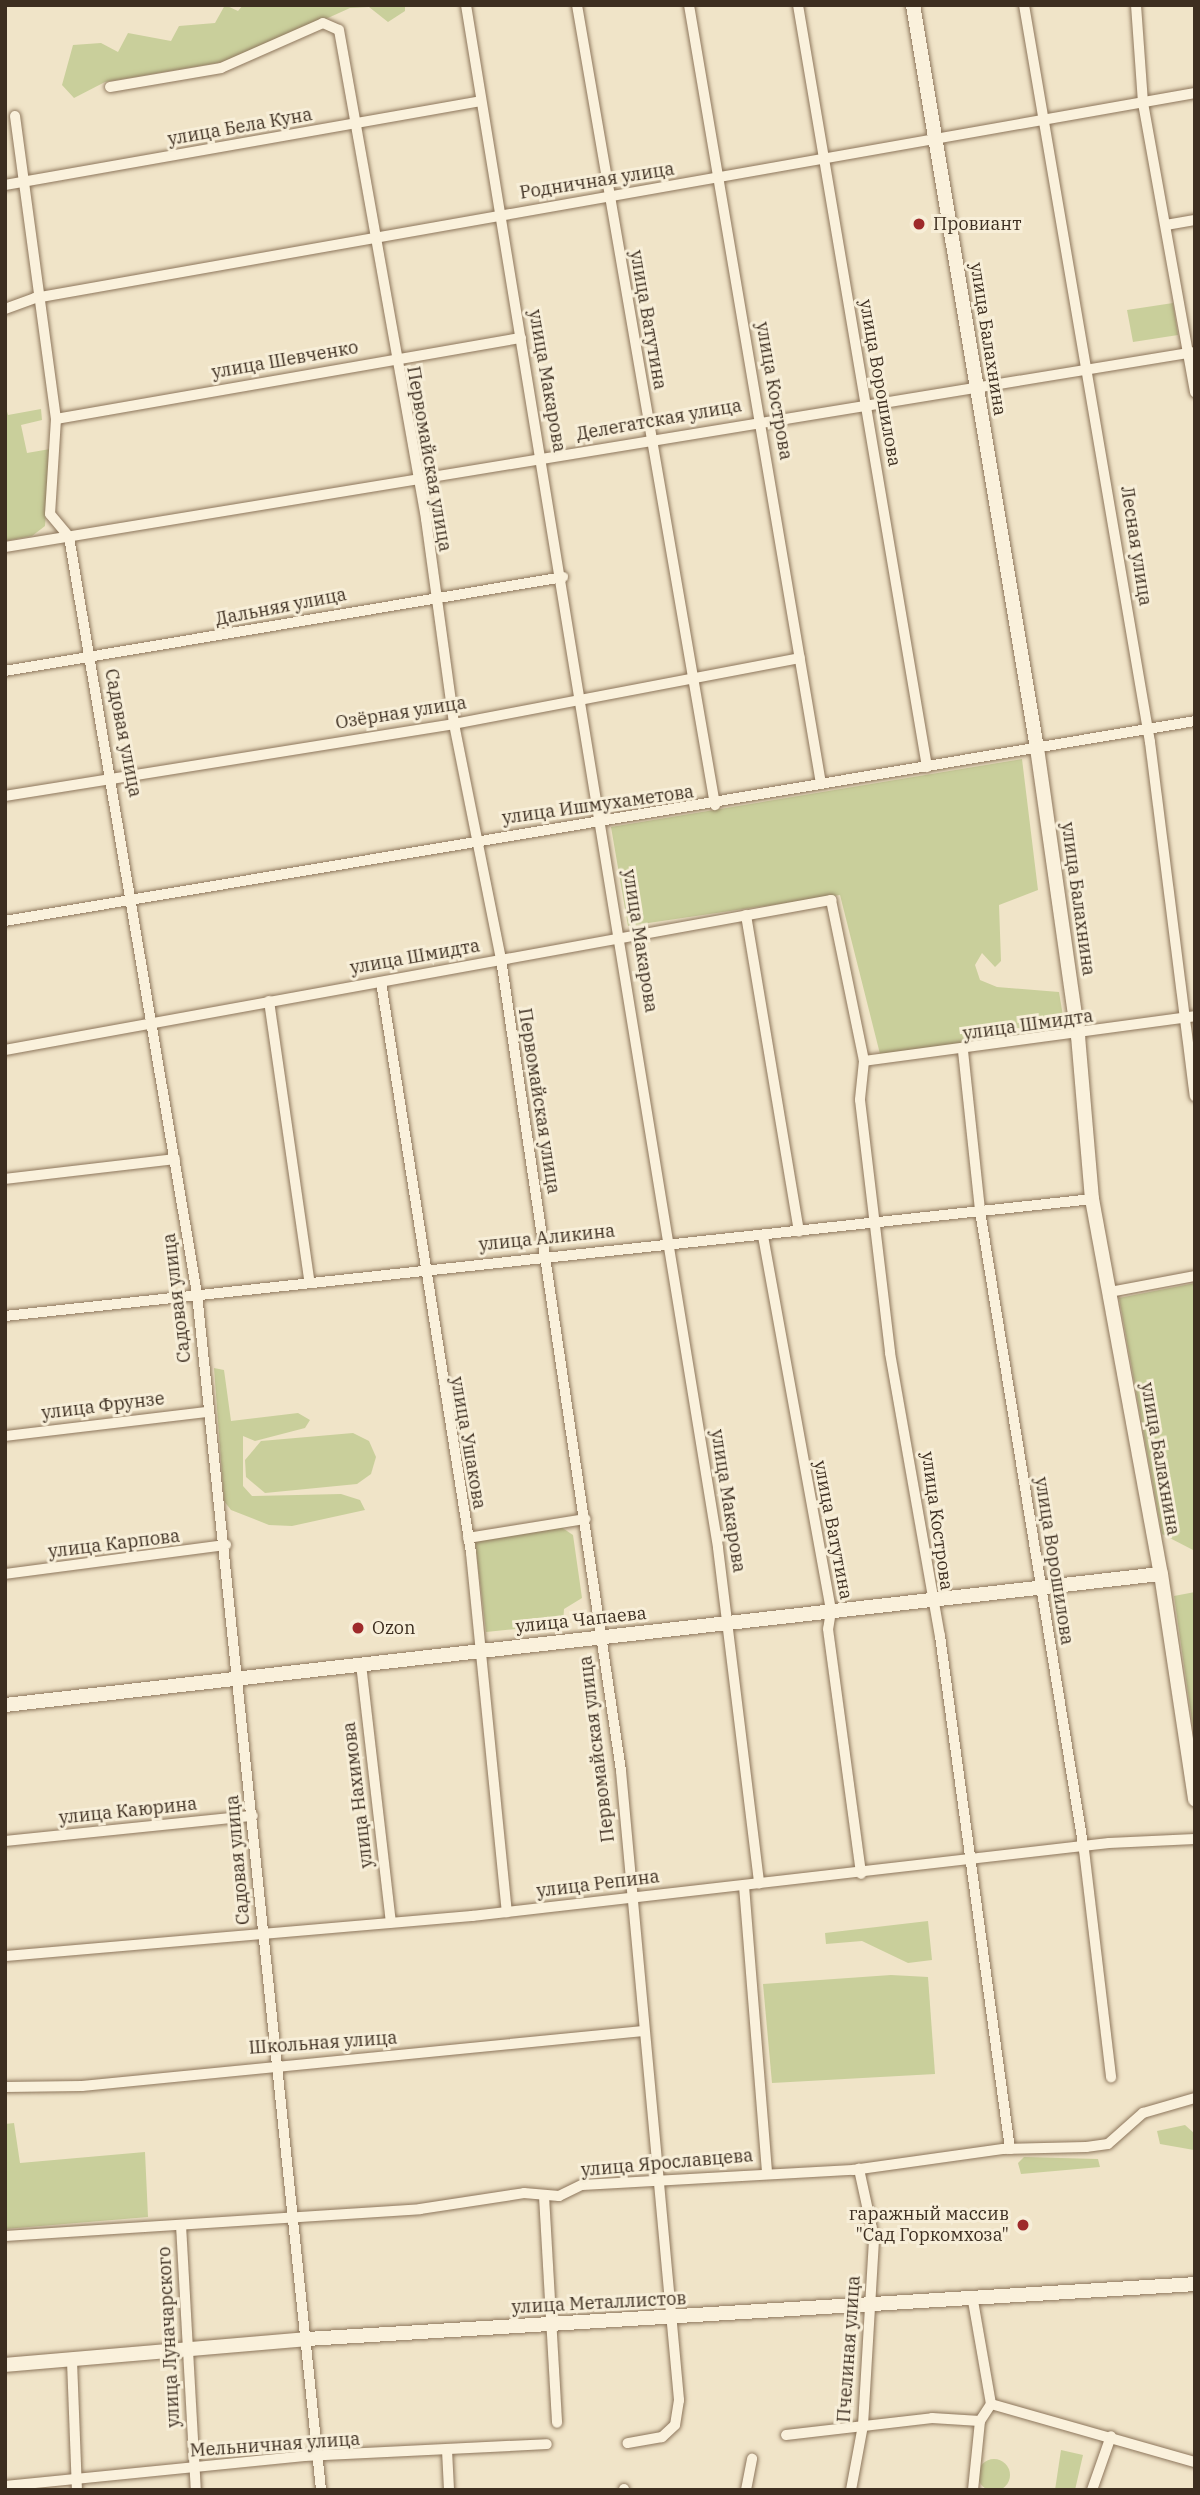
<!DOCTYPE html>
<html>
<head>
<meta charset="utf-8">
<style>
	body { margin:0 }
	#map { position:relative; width:1200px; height:2495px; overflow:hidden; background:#f0e4c8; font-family:"IBM Plex Serif",serif }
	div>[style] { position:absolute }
	.green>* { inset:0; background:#c9cf9b }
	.round { border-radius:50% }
	.roads { filter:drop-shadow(0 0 2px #8d765c) drop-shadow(0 0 2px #8d765c) }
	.minor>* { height:10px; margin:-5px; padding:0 5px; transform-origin:5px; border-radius:5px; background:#faf1dc }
	.tertiary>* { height:14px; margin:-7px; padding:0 7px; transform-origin:7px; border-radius:7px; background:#faf1dc }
	.dots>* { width:19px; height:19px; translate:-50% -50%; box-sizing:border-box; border:4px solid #f7eed8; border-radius:50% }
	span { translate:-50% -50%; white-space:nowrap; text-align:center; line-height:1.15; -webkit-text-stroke:6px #f7eed8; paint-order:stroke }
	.street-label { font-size:18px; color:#3d2e20 }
	.poi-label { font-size:18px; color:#3d2e20 }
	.left { translate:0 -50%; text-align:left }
	.right { translate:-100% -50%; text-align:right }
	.frame { position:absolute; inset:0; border:7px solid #3d2e20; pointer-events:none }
</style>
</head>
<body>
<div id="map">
	<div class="green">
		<div style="clip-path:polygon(225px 5px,238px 11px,243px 5px,405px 5px,405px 11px,388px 22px,369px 7px,350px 8px,235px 60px,105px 82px,74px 98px,62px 85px,73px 45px,101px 43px,118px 52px,128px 33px,171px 41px,179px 26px,215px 23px)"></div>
		<div style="clip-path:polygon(1173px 303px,1178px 335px,1133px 342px,1127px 310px)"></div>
		<div style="clip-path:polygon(5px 404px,8px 415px,41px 409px,42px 420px,21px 425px,27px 453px,50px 449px,45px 526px,32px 536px,5px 541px)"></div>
		<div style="clip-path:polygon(1022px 759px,1038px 890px,999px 905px,1001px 961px,995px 967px,982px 953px,975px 965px,980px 980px,997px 987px,1059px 992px,1065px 1028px,1058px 1032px,880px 1054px,840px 895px,628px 926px,611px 827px)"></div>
		<div style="clip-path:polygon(1195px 1283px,1195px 1551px,1162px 1534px,1119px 1298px)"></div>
		<div style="clip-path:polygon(214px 1368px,224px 1370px,231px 1421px,298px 1413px,310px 1420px,305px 1428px,255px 1441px,243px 1436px,243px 1486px,252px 1496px,341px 1494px,360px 1500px,365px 1510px,292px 1526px,269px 1525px,231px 1510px,224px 1501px)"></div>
		<div style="clip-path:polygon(353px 1433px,369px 1441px,376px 1457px,371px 1474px,357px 1484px,265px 1493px,246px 1477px,245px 1460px,261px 1441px)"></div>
		<div style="clip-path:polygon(561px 1527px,573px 1535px,582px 1598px,564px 1609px,563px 1624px,486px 1632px,475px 1541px)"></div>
		<div style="clip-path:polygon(1195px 1592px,1195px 1742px,1174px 1596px)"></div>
		<div style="clip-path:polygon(928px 1921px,932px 1960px,908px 1963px,862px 1941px,826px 1944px,825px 1933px)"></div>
		<div style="clip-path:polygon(891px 1975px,928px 1977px,935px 2074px,772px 2083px,763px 1984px)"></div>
		<div style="clip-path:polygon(14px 2123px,20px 2163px,145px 2152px,148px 2217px,5px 2229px,5px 2124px)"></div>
		<div style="clip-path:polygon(1185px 2125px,1195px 2134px,1194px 2150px,1160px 2144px,1157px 2131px)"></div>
		<div style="clip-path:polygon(1024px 2157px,1098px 2159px,1100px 2167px,1021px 2174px,1018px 2163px)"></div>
		<div style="clip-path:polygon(1061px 2450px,1083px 2455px,1075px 2490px,1055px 2490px)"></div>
		<div class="round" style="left:978px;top:2459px;width:32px;height:32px"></div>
	</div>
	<div class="roads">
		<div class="minor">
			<div style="left:466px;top:5px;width:1563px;rotate:80.72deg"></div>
			<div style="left:718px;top:1548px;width:338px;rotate:83deg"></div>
			<div style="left:577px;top:5px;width:812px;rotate:80.21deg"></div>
			<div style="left:689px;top:5px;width:790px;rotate:80.38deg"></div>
			<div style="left:798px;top:5px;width:773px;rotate:80.39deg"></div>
			<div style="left:1024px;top:5px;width:748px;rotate:80.3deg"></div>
			<div style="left:1150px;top:742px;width:357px;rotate:82.8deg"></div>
			<div style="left:1136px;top:5px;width:98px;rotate:85.9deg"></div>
			<div style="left:1143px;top:103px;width:294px;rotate:79.8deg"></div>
			<div style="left:110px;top:87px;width:113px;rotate:-9.7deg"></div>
			<div style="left:221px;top:68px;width:111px;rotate:-23.8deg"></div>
			<div style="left:323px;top:23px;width:17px;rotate:24deg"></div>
			<div style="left:339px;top:30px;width:497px;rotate:79.9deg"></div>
			<div style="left:426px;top:519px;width:207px;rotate:82.2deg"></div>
			<div style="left:454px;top:724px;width:240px;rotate:78.7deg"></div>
			<div style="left:501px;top:959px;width:821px;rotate:81.59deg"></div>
			<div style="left:621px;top:1771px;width:632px;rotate:84.73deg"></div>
			<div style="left:679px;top:2400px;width:25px;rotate:99deg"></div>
			<div style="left:675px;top:2425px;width:18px;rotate:137deg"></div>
			<div style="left:662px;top:2437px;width:35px;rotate:170deg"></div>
			<div style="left:15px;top:116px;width:306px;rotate:82.3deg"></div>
			<div style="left:56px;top:419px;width:95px;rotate:93.6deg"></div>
			<div style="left:50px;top:514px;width:30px;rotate:50deg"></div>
			<div style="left:69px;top:537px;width:768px;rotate:80.4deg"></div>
			<div style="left:197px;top:1294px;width:1202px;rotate:84.08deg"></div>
			<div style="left:5px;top:185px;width:483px;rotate:-10deg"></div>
			<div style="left:1166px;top:225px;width:29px;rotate:-10deg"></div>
			<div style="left:5px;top:309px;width:32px;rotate:-20deg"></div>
			<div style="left:35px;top:298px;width:1178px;rotate:-10.02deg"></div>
			<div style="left:56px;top:419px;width:472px;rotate:-9.9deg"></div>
			<div style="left:5px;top:547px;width:1206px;rotate:-9.31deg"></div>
			<div style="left:5px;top:671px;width:566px;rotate:-9.56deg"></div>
			<div style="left:5px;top:796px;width:455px;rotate:-9.1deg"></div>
			<div style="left:454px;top:724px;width:352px;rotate:-10.8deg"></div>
			<div style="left:746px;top:915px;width:321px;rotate:80.5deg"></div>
			<div style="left:5px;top:921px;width:1207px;rotate:-9.54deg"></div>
			<div style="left:381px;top:982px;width:578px;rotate:81.04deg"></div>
			<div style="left:471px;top:1553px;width:361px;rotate:84.3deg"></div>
			<div style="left:269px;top:1001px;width:282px;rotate:81.8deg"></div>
			<div style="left:5px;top:1050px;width:840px;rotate:-10.29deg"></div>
			<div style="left:831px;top:900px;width:164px;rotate:78.4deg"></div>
			<div style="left:864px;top:1061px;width:39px;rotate:96deg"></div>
			<div style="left:860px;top:1100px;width:255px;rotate:83.2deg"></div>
			<div style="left:890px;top:1353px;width:287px;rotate:80deg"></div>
			<div style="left:940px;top:1636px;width:518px;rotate:82.23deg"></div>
			<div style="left:963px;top:1051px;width:161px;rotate:83.9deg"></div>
			<div style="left:980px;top:1211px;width:647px;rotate:80.76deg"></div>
			<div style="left:1084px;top:1850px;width:229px;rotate:83.2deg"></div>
			<div style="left:864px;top:1061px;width:334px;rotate:-7.7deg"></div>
			<div style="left:5px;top:1179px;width:171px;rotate:-6.7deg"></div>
			<div style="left:763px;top:1236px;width:381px;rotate:79.7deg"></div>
			<div style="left:831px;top:1611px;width:18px;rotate:99deg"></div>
			<div style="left:828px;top:1629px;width:247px;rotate:82.3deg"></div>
			<div style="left:1110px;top:1292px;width:86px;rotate:-10.7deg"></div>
			<div style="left:5px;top:1316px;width:1093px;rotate:-6.14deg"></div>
			<div style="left:5px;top:1436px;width:202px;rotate:-6.8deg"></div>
			<div style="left:468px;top:1538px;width:119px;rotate:-9.2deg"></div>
			<div style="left:5px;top:1574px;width:223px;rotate:-7.5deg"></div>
			<div style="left:361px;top:1664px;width:260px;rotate:83.4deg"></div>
			<div style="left:5px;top:1841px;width:249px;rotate:-5.8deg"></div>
			<div style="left:744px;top:1886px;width:286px;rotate:85.4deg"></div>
			<div style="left:5px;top:1956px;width:469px;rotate:-4.9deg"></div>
			<div style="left:472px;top:1916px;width:641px;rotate:-6.54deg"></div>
			<div style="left:1109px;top:1843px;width:86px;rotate:-2.7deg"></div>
			<div style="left:5px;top:2087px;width:77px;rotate:-0.7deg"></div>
			<div style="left:82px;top:2086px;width:564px;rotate:-5.6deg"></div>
			<div style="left:544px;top:2196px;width:227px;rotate:86.7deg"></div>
			<div style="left:181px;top:2225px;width:265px;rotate:86.8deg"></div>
			<div style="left:5px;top:2236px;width:416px;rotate:-3.7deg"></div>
			<div style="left:420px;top:2209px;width:105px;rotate:-8.7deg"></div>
			<div style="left:524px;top:2193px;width:35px;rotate:5deg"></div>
			<div style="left:559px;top:2196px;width:25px;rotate:-26deg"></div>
			<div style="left:582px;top:2185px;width:271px;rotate:-3.2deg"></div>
			<div style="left:853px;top:2170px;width:151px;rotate:-8deg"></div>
			<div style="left:1003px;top:2149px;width:83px;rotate:-1.4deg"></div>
			<div style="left:1086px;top:2147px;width:22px;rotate:-8deg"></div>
			<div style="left:1108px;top:2144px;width:47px;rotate:-41.5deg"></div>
			<div style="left:1143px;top:2113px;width:54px;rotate:-16.1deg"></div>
			<div style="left:72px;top:2361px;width:129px;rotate:87.8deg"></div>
			<div style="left:991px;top:2404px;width:212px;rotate:15.9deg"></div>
			<div style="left:786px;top:2435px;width:147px;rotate:-6.6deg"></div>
			<div style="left:932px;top:2418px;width:48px;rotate:3.6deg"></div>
			<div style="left:447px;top:2450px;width:40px;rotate:87.1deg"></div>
			<div style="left:5px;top:2486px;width:301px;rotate:-5.7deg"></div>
			<div style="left:304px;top:2456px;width:243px;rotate:-2.8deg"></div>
			<div style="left:624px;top:2490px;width:1px;rotate:-90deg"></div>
			<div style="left:746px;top:2490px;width:32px;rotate:-79deg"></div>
			<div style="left:851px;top:2490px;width:66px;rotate:-79.5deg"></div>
			<div style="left:863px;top:2425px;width:187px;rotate:-86.6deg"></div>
			<div style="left:874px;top:2238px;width:71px;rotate:-102.3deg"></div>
			<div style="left:973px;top:2490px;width:69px;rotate:-84.2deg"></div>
			<div style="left:980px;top:2421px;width:20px;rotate:-57deg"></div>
			<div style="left:991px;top:2404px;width:105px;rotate:-99.9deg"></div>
			<div style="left:1092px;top:2490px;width:57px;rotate:-70.6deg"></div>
		</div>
		<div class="tertiary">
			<div style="left:913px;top:5px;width:753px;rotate:80.53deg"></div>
			<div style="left:1037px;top:748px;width:291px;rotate:81.9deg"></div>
			<div style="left:1078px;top:1036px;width:164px;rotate:85.1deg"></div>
			<div style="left:1092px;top:1199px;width:381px;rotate:79.6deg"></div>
			<div style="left:1161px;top:1574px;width:228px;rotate:81.4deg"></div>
			<div style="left:5px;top:1705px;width:1163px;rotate:-6.47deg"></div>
			<div style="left:5px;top:2365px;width:303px;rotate:-4.9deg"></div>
			<div style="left:307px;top:2339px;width:890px;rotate:-3.54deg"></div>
		</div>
	</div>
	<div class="dots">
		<div style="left:919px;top:224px;background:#9e2a2b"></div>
		<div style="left:358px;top:1628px;background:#9e2a2b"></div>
		<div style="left:1023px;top:2225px;background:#9e2a2b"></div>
	</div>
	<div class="street-label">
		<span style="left:240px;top:127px;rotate:-10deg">улица Бела Куна</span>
		<span style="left:597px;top:181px;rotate:-9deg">Родничная улица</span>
		<span style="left:648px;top:320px;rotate:80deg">улица Ватутина</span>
		<span style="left:988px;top:339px;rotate:81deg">улица Балахнина</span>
		<span style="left:285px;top:360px;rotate:-10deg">улица Шевченко</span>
		<span style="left:547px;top:381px;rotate:80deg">улица Макарова</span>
		<span style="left:880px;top:383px;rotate:80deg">улица Ворошилова</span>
		<span style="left:774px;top:391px;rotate:80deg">улица Кострова</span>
		<span style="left:659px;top:420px;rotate:-10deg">Делегатская улица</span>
		<span style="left:429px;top:459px;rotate:80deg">Первомайская улица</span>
		<span style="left:1136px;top:546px;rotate:81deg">Лесная улица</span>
		<span style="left:281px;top:607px;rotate:-11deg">Дальняя улица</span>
		<span style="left:401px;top:713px;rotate:-9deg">Озёрная улица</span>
		<span style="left:123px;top:733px;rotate:79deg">Садовая улица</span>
		<span style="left:598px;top:805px;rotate:-8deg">улица Ишмухаметова</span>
		<span style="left:1078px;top:899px;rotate:82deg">улица Балахнина</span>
		<span style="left:640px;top:941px;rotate:81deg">улица Макарова</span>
		<span style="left:415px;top:957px;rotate:-10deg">улица Шмидта</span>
		<span style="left:1028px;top:1025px;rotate:-8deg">улица Шмидта</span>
		<span style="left:539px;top:1101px;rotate:81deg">Первомайская улица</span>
		<span style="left:547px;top:1238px;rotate:-6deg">улица Аликина</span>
		<span style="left:177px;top:1298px;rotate:-97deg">Садовая улица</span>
		<span style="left:103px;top:1406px;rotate:-7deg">улица Фрунзе</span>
		<span style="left:468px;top:1443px;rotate:80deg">улица Ушакова</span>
		<span style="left:1160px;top:1459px;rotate:80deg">улица Балахнина</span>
		<span style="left:728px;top:1501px;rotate:81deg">улица Макарова</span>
		<span style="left:937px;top:1521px;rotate:82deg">улица Кострова</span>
		<span style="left:833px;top:1530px;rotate:79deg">улица Ватутина</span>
		<span style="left:114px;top:1544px;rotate:-7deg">улица Карпова</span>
		<span style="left:1054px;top:1561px;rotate:81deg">улица Ворошилова</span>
		<span style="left:581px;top:1620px;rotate:-6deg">улица Чапаева</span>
		<span style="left:597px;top:1749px;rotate:-97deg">Первомайская улица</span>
		<span style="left:358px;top:1795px;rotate:-97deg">улица Нахимова</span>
		<span style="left:128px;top:1811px;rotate:-6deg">улица Каюрина</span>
		<span style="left:238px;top:1860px;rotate:-95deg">Садовая улица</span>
		<span style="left:598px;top:1884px;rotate:-7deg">улица Репина</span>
		<span style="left:323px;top:2043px;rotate:-4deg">Школьная улица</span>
		<span style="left:667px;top:2163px;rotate:-5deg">улица Ярославцева</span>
		<span style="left:599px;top:2303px;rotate:-3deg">улица Металлистов</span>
		<span style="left:169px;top:2337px;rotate:-93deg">улица Луначарского</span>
		<span style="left:849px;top:2349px;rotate:-86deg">Пчелиная улица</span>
		<span style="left:275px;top:2445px;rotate:-4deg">Мельничная улица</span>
	</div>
	<div class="poi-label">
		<span class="left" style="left:933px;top:224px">Провиант</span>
		<span class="left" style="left:372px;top:1628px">Ozon</span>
		<span class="right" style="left:1009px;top:2225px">гаражный массив<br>"Сад Горкомхоза"</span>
	</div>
	<div class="frame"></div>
</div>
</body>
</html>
